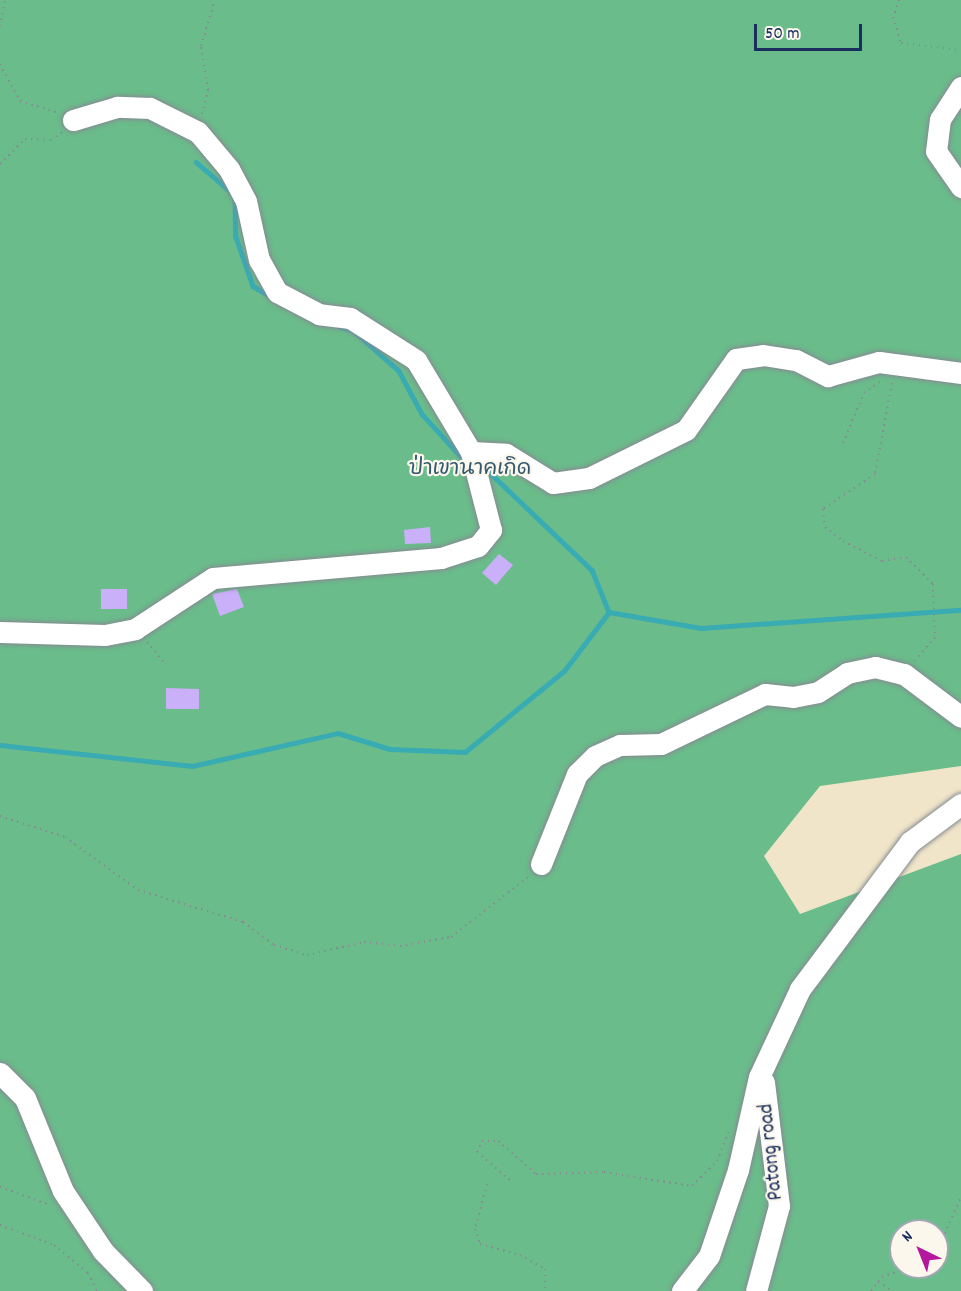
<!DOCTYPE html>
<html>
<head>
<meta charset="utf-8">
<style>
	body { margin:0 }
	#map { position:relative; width:961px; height:1291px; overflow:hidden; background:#f0e5c8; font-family:Dekko,"Playpen Sans Thai",sans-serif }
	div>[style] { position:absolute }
	.forest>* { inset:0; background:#6abc8a }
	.stream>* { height:4.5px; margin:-2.25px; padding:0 2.25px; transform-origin:2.25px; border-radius:2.25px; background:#39abb3 }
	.building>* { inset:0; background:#caaff9 }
	.path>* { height:2px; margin-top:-1px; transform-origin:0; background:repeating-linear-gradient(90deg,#868a93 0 1.5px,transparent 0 6px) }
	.roads { filter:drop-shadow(0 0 2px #868a93) drop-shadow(0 0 2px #868a93) }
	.minor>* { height:21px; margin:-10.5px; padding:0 10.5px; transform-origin:10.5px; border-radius:10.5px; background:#fff }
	span { translate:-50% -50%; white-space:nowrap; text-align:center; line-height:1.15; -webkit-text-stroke:4.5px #fbf7ec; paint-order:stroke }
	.park-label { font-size:21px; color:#355a70 }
	.street-label { font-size:21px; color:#1b2f5e }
	.north { position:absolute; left:889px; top:1219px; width:60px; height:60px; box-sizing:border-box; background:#fbf7ec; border:2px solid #a1a7b3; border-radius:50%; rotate:317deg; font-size:16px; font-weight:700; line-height:24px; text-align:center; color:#1b2f5e }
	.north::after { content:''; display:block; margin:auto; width:21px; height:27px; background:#b5179e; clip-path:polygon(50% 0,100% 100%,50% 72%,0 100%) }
	.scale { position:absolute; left:754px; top:24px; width:108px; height:27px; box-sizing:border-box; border:3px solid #1b2f5e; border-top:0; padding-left:8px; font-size:18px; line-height:21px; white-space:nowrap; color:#1b2f5e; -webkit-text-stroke:4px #fbf7ec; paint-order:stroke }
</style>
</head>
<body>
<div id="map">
	<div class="forest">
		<div style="clip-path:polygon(evenodd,0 0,961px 0,961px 766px,820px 786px,764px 856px,800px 914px,961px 854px,961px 1291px,0 1291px,0 0,901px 1231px,937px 1231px,937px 1267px,901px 1267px,901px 1231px)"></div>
	</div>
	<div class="stream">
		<div style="left:196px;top:162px;width:46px;rotate:40.6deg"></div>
		<div style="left:235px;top:198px;width:39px;rotate:89deg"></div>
		<div style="left:236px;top:237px;width:52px;rotate:70.9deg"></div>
		<div style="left:253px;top:286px;width:21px;rotate:31deg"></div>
		<div style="left:338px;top:326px;width:17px;rotate:17deg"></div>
		<div style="left:354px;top:331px;width:60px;rotate:41.6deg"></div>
		<div style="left:399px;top:371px;width:49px;rotate:61.9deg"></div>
		<div style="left:422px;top:414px;width:64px;rotate:47.5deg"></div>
		<div style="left:488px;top:471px;width:144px;rotate:43.6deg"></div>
		<div style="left:592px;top:570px;width:45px;rotate:68deg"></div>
		<div style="left:0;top:745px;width:193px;rotate:6.2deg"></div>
		<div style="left:192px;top:766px;width:150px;rotate:-12.7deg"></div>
		<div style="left:338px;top:733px;width:54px;rotate:17.1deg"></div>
		<div style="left:390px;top:749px;width:75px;rotate:2.3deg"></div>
		<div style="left:465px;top:752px;width:128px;rotate:-39.3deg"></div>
		<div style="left:564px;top:671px;width:74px;rotate:-52.7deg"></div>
		<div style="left:609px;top:612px;width:93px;rotate:9.9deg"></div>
		<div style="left:701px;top:628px;width:261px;rotate:-4deg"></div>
	</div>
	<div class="building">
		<div style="clip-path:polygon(430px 527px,431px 543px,405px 544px,404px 530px)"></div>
		<div style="clip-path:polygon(499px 554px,513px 565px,496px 585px,482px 573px)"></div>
		<div style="clip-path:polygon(101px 589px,127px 589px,127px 609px,101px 609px)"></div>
		<div style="clip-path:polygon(237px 589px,244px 607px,220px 616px,212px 594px)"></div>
		<div style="clip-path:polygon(166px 688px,199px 689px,199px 709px,166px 709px)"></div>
	</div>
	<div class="path">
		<div style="left:899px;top:0;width:18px;rotate:109deg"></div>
		<div style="left:893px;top:17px;width:27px;rotate:73deg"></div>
		<div style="left:901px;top:43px;width:60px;rotate:6.7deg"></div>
		<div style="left:0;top:26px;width:26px;rotate:-79deg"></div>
		<div style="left:0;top:64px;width:42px;rotate:61.6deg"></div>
		<div style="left:20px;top:101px;width:41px;rotate:17.1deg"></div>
		<div style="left:202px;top:114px;width:25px;rotate:-76deg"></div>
		<div style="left:208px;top:90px;width:45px;rotate:-99deg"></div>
		<div style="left:201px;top:46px;width:48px;rotate:-73.1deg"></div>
		<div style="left:0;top:164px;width:35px;rotate:-45deg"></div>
		<div style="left:25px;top:139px;width:26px;rotate:2deg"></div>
		<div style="left:51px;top:140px;width:14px;rotate:-34deg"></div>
		<div style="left:892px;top:383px;width:93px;rotate:100.6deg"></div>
		<div style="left:875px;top:474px;width:63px;rotate:146.1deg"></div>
		<div style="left:823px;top:509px;width:18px;rotate:84deg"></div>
		<div style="left:825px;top:527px;width:23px;rotate:38deg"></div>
		<div style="left:843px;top:541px;width:44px;rotate:27.1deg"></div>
		<div style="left:882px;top:561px;width:24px;rotate:-9deg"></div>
		<div style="left:906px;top:557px;width:38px;rotate:45deg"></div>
		<div style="left:933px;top:584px;width:53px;rotate:87.8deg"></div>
		<div style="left:935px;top:637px;width:31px;rotate:130deg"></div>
		<div style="left:843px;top:443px;width:54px;rotate:-67.2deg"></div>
		<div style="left:864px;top:393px;width:21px;rotate:-35deg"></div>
		<div style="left:147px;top:642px;width:30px;rotate:50deg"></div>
		<div style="left:0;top:816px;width:68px;rotate:17.9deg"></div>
		<div style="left:65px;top:837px;width:90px;rotate:36deg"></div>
		<div style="left:138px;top:890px;width:110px;rotate:16.9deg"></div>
		<div style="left:243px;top:922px;width:39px;rotate:37deg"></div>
		<div style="left:274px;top:945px;width:34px;rotate:17deg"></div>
		<div style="left:307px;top:955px;width:58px;rotate:-12.8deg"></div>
		<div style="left:364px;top:942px;width:36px;rotate:6deg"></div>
		<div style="left:400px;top:946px;width:52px;rotate:-10deg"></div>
		<div style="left:451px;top:937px;width:98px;rotate:-37.9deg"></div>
		<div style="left:510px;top:1180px;width:43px;rotate:-139.7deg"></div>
		<div style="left:477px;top:1152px;width:12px;rotate:-66deg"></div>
		<div style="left:482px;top:1141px;width:16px"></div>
		<div style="left:498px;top:1141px;width:50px;rotate:41deg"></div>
		<div style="left:536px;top:1174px;width:68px;rotate:-1.7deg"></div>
		<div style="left:604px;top:1172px;width:89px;rotate:9deg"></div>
		<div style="left:692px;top:1186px;width:35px;rotate:-45deg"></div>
		<div style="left:717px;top:1161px;width:32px;rotate:-68deg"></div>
		<div style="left:487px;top:1184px;width:47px;rotate:104.9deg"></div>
		<div style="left:475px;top:1229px;width:16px;rotate:72deg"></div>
		<div style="left:480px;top:1244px;width:41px;rotate:15.4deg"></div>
		<div style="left:520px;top:1255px;width:29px;rotate:29deg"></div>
		<div style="left:545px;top:1269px;width:22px;rotate:90deg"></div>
		<div style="left:0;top:1187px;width:53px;rotate:19.8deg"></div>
		<div style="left:0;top:1225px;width:58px;rotate:20.3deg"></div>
		<div style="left:54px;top:1245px;width:44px;rotate:39.5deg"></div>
		<div style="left:88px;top:1273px;width:20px;rotate:63deg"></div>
		<div style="left:937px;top:1250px;width:58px;rotate:-65.6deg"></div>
		<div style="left:878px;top:1282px;width:17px;rotate:31deg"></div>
		<div style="left:871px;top:1291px;width:18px;rotate:-52deg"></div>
		<div style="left:882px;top:1277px;width:30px;rotate:-20deg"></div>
	</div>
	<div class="roads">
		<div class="minor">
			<div style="left:961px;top:87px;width:38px;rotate:123deg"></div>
			<div style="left:940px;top:119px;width:32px;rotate:97deg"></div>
			<div style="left:936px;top:151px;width:44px;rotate:55.2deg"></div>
			<div style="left:471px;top:452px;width:35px;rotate:3deg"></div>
			<div style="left:506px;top:454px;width:55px;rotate:31.7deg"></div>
			<div style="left:553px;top:483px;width:36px;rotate:-8deg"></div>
			<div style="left:589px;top:478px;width:108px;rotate:-26.3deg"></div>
			<div style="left:686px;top:430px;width:87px;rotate:-54.8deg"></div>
			<div style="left:736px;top:359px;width:27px;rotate:-8deg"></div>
			<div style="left:763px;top:355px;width:33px;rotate:9deg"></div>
			<div style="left:796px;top:360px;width:36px;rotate:27deg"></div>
			<div style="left:828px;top:376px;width:53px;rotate:-15.4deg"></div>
			<div style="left:879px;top:362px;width:83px;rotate:7.6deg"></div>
			<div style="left:0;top:632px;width:105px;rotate:1.6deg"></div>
			<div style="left:105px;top:635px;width:31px;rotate:-11deg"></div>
			<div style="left:135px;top:629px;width:93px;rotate:-33.2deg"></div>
			<div style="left:213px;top:578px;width:229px;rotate:-5deg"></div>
			<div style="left:441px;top:558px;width:39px;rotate:-18deg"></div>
			<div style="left:478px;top:546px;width:21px;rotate:-51deg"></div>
			<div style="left:491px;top:530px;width:81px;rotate:-104.4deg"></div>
			<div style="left:471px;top:452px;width:107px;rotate:-120.9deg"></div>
			<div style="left:416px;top:360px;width:78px;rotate:-147.5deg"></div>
			<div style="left:350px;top:318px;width:31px;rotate:-173deg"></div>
			<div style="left:319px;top:314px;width:47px;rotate:-152.4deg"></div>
			<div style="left:277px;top:292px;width:37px;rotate:-119deg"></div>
			<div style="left:259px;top:260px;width:60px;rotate:-102.4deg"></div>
			<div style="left:246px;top:201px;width:36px;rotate:-118deg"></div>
			<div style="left:229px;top:169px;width:48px;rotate:-130deg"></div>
			<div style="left:198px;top:132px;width:54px;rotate:-153.4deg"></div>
			<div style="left:150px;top:108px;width:33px;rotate:-178deg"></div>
			<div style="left:117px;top:107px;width:46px;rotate:163.5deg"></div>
			<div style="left:541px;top:864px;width:97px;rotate:-68.2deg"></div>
			<div style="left:577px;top:774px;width:25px;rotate:-45deg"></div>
			<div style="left:595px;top:756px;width:27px;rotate:-24deg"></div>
			<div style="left:620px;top:745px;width:41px;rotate:-1.4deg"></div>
			<div style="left:661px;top:744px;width:115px;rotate:-25.7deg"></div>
			<div style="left:765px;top:694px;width:28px;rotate:6deg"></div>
			<div style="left:793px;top:697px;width:25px;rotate:-11deg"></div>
			<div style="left:818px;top:692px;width:35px;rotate:-33deg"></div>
			<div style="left:847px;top:673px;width:29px;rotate:-12deg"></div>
			<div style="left:875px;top:667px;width:30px;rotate:14deg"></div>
			<div style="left:904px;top:674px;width:71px;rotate:37deg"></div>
			<div style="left:0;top:1073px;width:35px;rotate:45deg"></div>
			<div style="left:25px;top:1098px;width:100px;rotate:67.8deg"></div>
			<div style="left:63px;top:1191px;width:72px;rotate:56.3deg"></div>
			<div style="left:103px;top:1251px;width:56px;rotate:45.7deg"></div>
			<div style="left:682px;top:1291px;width:44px;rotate:-52.4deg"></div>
			<div style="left:709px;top:1256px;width:91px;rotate:-71.4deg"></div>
			<div style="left:738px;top:1170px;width:95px;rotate:-77.3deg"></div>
			<div style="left:759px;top:1077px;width:97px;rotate:-65deg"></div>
			<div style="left:800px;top:989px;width:184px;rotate:-53.2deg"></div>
			<div style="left:910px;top:842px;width:64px;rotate:-36.7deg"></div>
			<div style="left:756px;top:1291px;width:88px;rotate:-74.9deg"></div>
			<div style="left:779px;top:1206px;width:125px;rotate:-96.9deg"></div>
		</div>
	</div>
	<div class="park-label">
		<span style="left:470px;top:470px">ป่าเขานาคเกิด</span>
	</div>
	<div class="street-label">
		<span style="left:772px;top:1152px;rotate:-96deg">Patong road</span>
	</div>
	<div class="north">N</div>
	<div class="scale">50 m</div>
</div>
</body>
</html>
